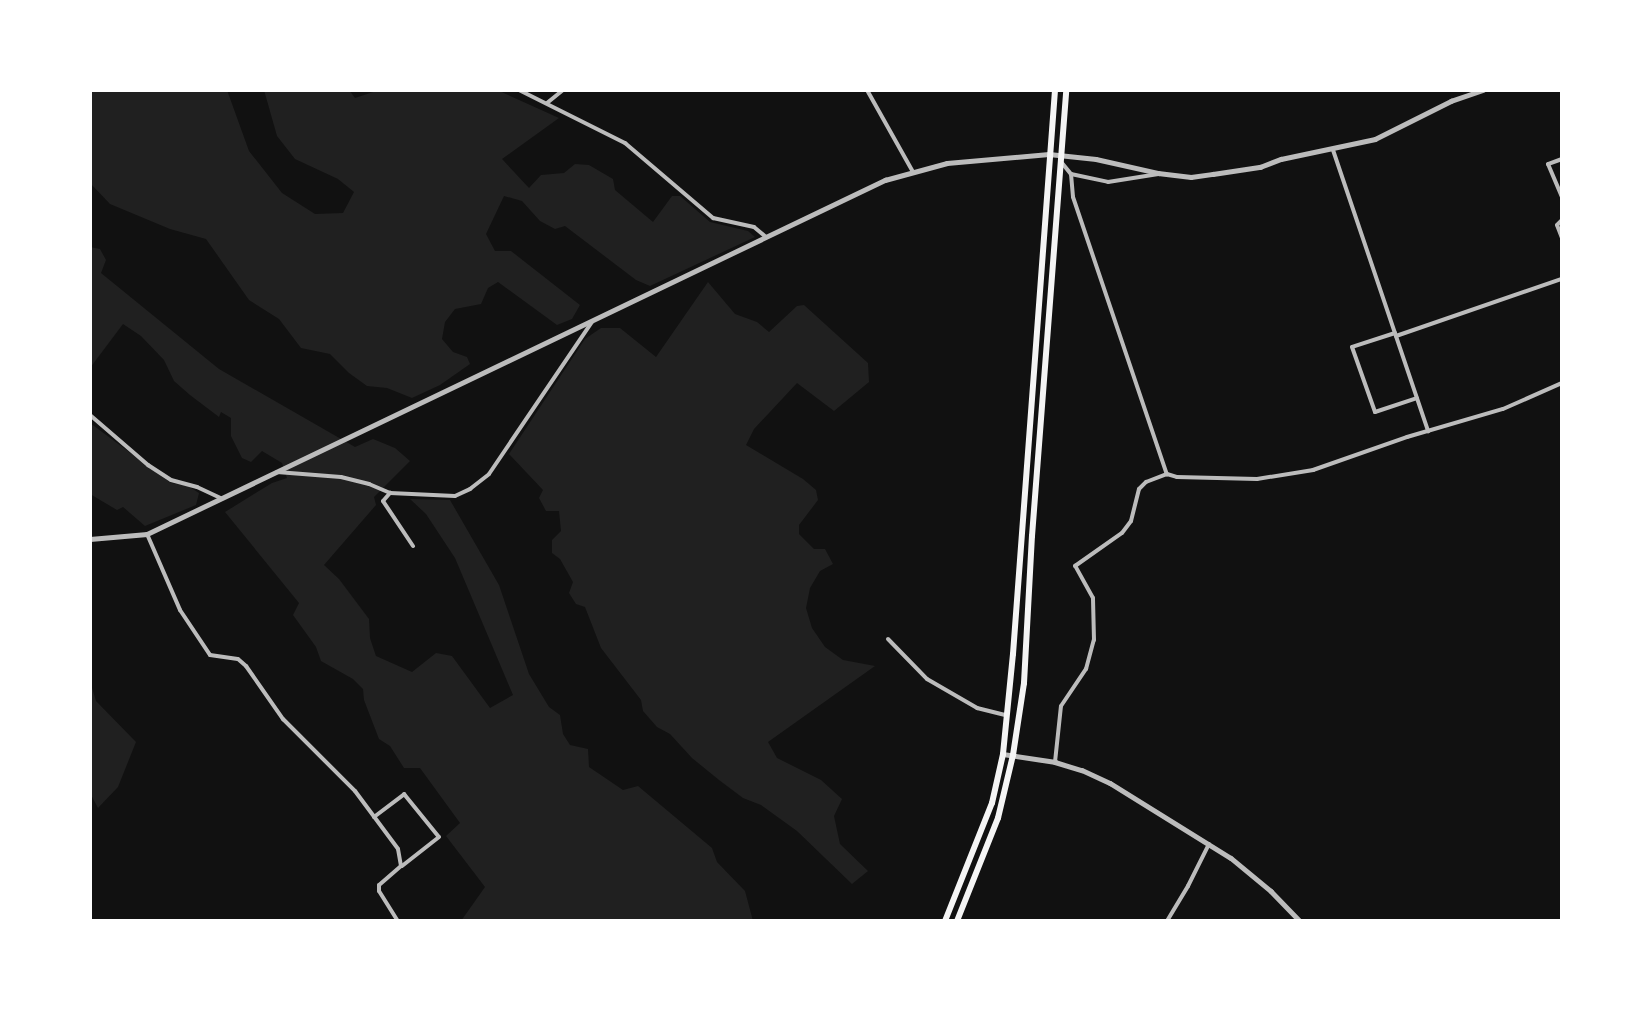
<!DOCTYPE html>
<html>
<head>
<meta charset="utf-8">
<style>
	body { margin:0 }
	#map { position:relative; width:1652px; height:1011px; overflow:hidden; background:#111; font-family:"PT Serif",serif }
	div>[style] { position:absolute }
	.green>* { inset:0; background:#202020 }
	.minor>* { height:4px; margin:-2px; padding:0 2px; transform-origin:2px; border-radius:2px; background:#bcbcbc }
	.tertiary>* { height:4.5px; margin:-2.25px; padding:0 2.25px; transform-origin:2.25px; border-radius:2.25px; background:#bcbcbc }
	.trunk>* { height:6px; margin:-3px; padding:0 3px; transform-origin:3px; border-radius:3px; background:#f5f5f5 }
	span { translate:-50% -50%; white-space:nowrap; text-align:center; line-height:1.15; -webkit-text-stroke:4.5px #fff; paint-order:stroke }
	.frame { position:absolute; inset:0; border:92px solid #fff; pointer-events:none }
</style>
</head>
<body>
<div id="map">
	<div class="green">
		<div style="clip-path:polygon(90px 90px,227px 90px,249px 151px,282px 193px,315px 214px,343px 213px,354px 192px,338px 179px,295px 159px,277px 136px,264px 90px,349px 90px,355px 98px,379px 90px,497px 90px,559px 118px,502px 159px,529px 188px,541px 175px,564px 173px,575px 164px,589px 165px,613px 179px,615px 190px,653px 222px,672px 196px,680px 196px,710px 222px,748px 231px,755px 237px,650px 286px,636px 280px,565px 226px,555px 229px,540px 221px,522px 201px,504px 196px,486px 234px,495px 251px,511px 251px,580px 305px,572px 319px,557px 325px,498px 282px,488px 288px,481px 304px,455px 309px,445px 322px,442px 339px,453px 352px,467px 357px,470px 364px,440px 385px,412px 398px,387px 388px,367px 386px,349px 373px,330px 354px,301px 348px,279px 319px,249px 300px,206px 239px,170px 229px,110px 204px,90px 183px)"></div>
		<div style="clip-path:polygon(90px 247px,100px 249px,106px 260px,101px 273px,219px 369px,355px 447px,373px 439px,395px 448px,410px 461px,374px 497px,376px 505px,324px 565px,339px 579px,369px 619px,370px 638px,376px 656px,412px 672px,436px 653px,452px 656px,490px 708px,513px 695px,455px 558px,426px 514px,410px 499px,450px 500px,499px 585px,529px 674px,549px 707px,560px 715px,563px 734px,570px 745px,588px 749px,589px 767px,623px 790px,638px 786px,712px 848px,717px 862px,745px 891px,753px 921px,461px 921px,485px 887px,446px 836px,460px 823px,420px 768px,404px 768px,390px 746px,379px 739px,364px 700px,363px 689px,353px 679px,321px 661px,316px 647px,293px 615px,299px 603px,225px 512px,272px 483px,287px 478px,282px 463px,262px 451px,251px 462px,242px 458px,231px 436px,231px 418px,221px 412px,219px 417px,190px 395px,174px 381px,164px 360px,141px 336px,123px 324px,90px 368px)"></div>
		<div style="clip-path:polygon(708px 282px,735px 314px,757px 322px,769px 332px,797px 306px,804px 305px,868px 363px,869px 382px,834px 411px,797px 383px,754px 429px,746px 445px,803px 479px,816px 490px,818px 500px,799px 525px,799px 534px,814px 549px,825px 549px,833px 564px,820px 571px,810px 588px,806px 608px,812px 628px,825px 647px,843px 660px,875px 666px,768px 742px,777px 758px,821px 780px,842px 799px,834px 816px,840px 844px,868px 871px,852px 884px,797px 831px,761px 805px,743px 798px,719px 780px,692px 758px,670px 734px,657px 727px,643px 711px,641px 700px,601px 648px,585px 607px,576px 604px,569px 593px,573px 582px,560px 559px,552px 553px,552px 540px,561px 531px,559px 511px,546px 511px,539px 498px,543px 490px,509px 454px,585px 339px,601px 328px,620px 328px,656px 357px)"></div>
		<div style="clip-path:polygon(90px 423px,171px 483px,188px 486px,199px 493px,196px 505px,145px 526px,123px 507px,117px 510px,90px 494px)"></div>
		<div style="clip-path:polygon(90px 681px,96px 701px,136px 742px,118px 787px,98px 808px,90px 793px)"></div>
	</div>
	<div class="minor">
		<div style="left:519px;top:90px;width:119px;rotate:26.6deg"></div>
		<div style="left:625px;top:143px;width:116px;rotate:40.4deg"></div>
		<div style="left:713px;top:218px;width:42px;rotate:12.4deg"></div>
		<div style="left:754px;top:227px;width:16px;rotate:40deg"></div>
		<div style="left:867px;top:90px;width:94px;rotate:60.7deg"></div>
		<div style="left:547px;top:103px;width:21px;rotate:-39deg"></div>
		<div style="left:1333px;top:150px;width:297px;rotate:71.3deg"></div>
		<div style="left:1562px;top:159px;width:15px;rotate:160deg"></div>
		<div style="left:1548px;top:164px;width:36px;rotate:67deg"></div>
		<div style="left:1062px;top:163px;width:14px;rotate:51deg"></div>
		<div style="left:1071px;top:174px;width:38px;rotate:12deg"></div>
		<div style="left:1108px;top:182px;width:51px;rotate:-9.1deg"></div>
		<div style="left:1071px;top:174px;width:23px;rotate:85deg"></div>
		<div style="left:1073px;top:197px;width:293px;rotate:71.3deg"></div>
		<div style="left:1562px;top:220px;width:7px;rotate:135deg"></div>
		<div style="left:1557px;top:225px;width:14px;rotate:69deg"></div>
		<div style="left:1395px;top:333px;width:45px;rotate:162deg"></div>
		<div style="left:1352px;top:347px;width:69px;rotate:70.5deg"></div>
		<div style="left:1375px;top:412px;width:44px;rotate:-18.4deg"></div>
		<div style="left:1396px;top:336px;width:176px;rotate:-19deg"></div>
		<div style="left:90px;top:415px;width:77px;rotate:40.8deg"></div>
		<div style="left:148px;top:465px;width:27px;rotate:33deg"></div>
		<div style="left:171px;top:480px;width:27px;rotate:15deg"></div>
		<div style="left:197px;top:487px;width:26px;rotate:25deg"></div>
		<div style="left:277px;top:472px;width:64px;rotate:4.5deg"></div>
		<div style="left:341px;top:477px;width:29px;rotate:14deg"></div>
		<div style="left:369px;top:484px;width:23px;rotate:23deg"></div>
		<div style="left:147px;top:534px;width:83px;rotate:66.5deg"></div>
		<div style="left:180px;top:610px;width:54px;rotate:56.3deg"></div>
		<div style="left:210px;top:655px;width:28px;rotate:8deg"></div>
		<div style="left:238px;top:659px;width:11px;rotate:41deg"></div>
		<div style="left:246px;top:666px;width:65px;rotate:55.1deg"></div>
		<div style="left:283px;top:719px;width:102px;rotate:45deg"></div>
		<div style="left:355px;top:791px;width:72px;rotate:53.4deg"></div>
		<div style="left:398px;top:849px;width:17px;rotate:80deg"></div>
		<div style="left:401px;top:866px;width:29px;rotate:139deg"></div>
		<div style="left:379px;top:885px;width:6px;rotate:90deg"></div>
		<div style="left:379px;top:891px;width:36px;rotate:58deg"></div>
		<div style="left:413px;top:546px;width:54px;rotate:-123.7deg"></div>
		<div style="left:383px;top:501px;width:11px;rotate:-49deg"></div>
		<div style="left:390px;top:493px;width:65px;rotate:2.6deg"></div>
		<div style="left:455px;top:496px;width:17px;rotate:-25deg"></div>
		<div style="left:470px;top:489px;width:24px;rotate:-38deg"></div>
		<div style="left:489px;top:474px;width:184px;rotate:-55.9deg"></div>
		<div style="left:888px;top:639px;width:56px;rotate:45.7deg"></div>
		<div style="left:927px;top:679px;width:58px;rotate:30.1deg"></div>
		<div style="left:977px;top:708px;width:30px;rotate:14deg"></div>
		<div style="left:1055px;top:762px;width:56px;rotate:-83.9deg"></div>
		<div style="left:1061px;top:706px;width:45px;rotate:-56deg"></div>
		<div style="left:1086px;top:669px;width:30px;rotate:-75deg"></div>
		<div style="left:1094px;top:640px;width:42px;rotate:-91.4deg"></div>
		<div style="left:1093px;top:598px;width:37px;rotate:-119deg"></div>
		<div style="left:1075px;top:566px;width:57px;rotate:-35.1deg"></div>
		<div style="left:1122px;top:533px;width:15px;rotate:-53deg"></div>
		<div style="left:1131px;top:521px;width:33px;rotate:-76deg"></div>
		<div style="left:1139px;top:489px;width:10px;rotate:-45deg"></div>
		<div style="left:1146px;top:482px;width:22px;rotate:-21deg"></div>
		<div style="left:1167px;top:474px;width:10px;rotate:17deg"></div>
		<div style="left:1177px;top:477px;width:80px;rotate:1.4deg"></div>
		<div style="left:1257px;top:479px;width:57px;rotate:-9.1deg"></div>
		<div style="left:1313px;top:470px;width:100px;rotate:-19.3deg"></div>
		<div style="left:1407px;top:437px;width:100px;rotate:-16.3deg"></div>
		<div style="left:1503px;top:409px;width:64px;rotate:-23.8deg"></div>
		<div style="left:374px;top:817px;width:38px;rotate:-37deg"></div>
		<div style="left:404px;top:794px;width:55px;rotate:50.9deg"></div>
		<div style="left:439px;top:837px;width:47px;rotate:141.9deg"></div>
		<div style="left:1167px;top:921px;width:41px;rotate:-59deg"></div>
		<div style="left:1188px;top:886px;width:47px;rotate:-63.4deg"></div>
	</div>
	<div class="tertiary">
		<div style="left:90px;top:539px;width:57px;rotate:-5deg"></div>
		<div style="left:147px;top:534px;width:819px;rotate:-25.63deg"></div>
		<div style="left:885px;top:180px;width:64px;rotate:-15.3deg"></div>
		<div style="left:947px;top:163px;width:102px;rotate:-5deg"></div>
		<div style="left:1049px;top:154px;width:47px;rotate:6.1deg"></div>
		<div style="left:1096px;top:159px;width:64px;rotate:12.7deg"></div>
		<div style="left:1158px;top:173px;width:33px;rotate:7deg"></div>
		<div style="left:1191px;top:177px;width:22px;rotate:-8deg"></div>
		<div style="left:1213px;top:174px;width:48px;rotate:-8.5deg"></div>
		<div style="left:1260px;top:167px;width:22px;rotate:-21deg"></div>
		<div style="left:1281px;top:159px;width:96px;rotate:-12deg"></div>
		<div style="left:1375px;top:139px;width:85px;rotate:-26.6deg"></div>
		<div style="left:1451px;top:101px;width:34px;rotate:-19deg"></div>
		<div style="left:1003px;top:754px;width:53px;rotate:8.7deg"></div>
		<div style="left:1055px;top:762px;width:28px;rotate:17deg"></div>
		<div style="left:1082px;top:770px;width:31px;rotate:25deg"></div>
		<div style="left:1110px;top:783px;width:142px;rotate:31.8deg"></div>
		<div style="left:1231px;top:858px;width:52px;rotate:39.5deg"></div>
		<div style="left:1271px;top:891px;width:42px;rotate:46deg"></div>
	</div>
	<div class="trunk">
		<div style="left:945px;top:921px;width:127px;rotate:-68.3deg"></div>
		<div style="left:992px;top:803px;width:50px;rotate:-77.3deg"></div>
		<div style="left:1003px;top:754px;width:100px;rotate:-84.3deg"></div>
		<div style="left:1013px;top:654px;width:566px;rotate:-85.74deg"></div>
		<div style="left:957px;top:921px;width:111px;rotate:-68.3deg"></div>
		<div style="left:998px;top:818px;width:65px;rotate:-76.6deg"></div>
		<div style="left:1013px;top:755px;width:73px;rotate:-81.3deg"></div>
		<div style="left:1024px;top:683px;width:147px;rotate:-86.9deg"></div>
		<div style="left:1032px;top:536px;width:447px;rotate:-85.6deg"></div>
	</div>
	<div class="frame"></div>
</div>
</body>
</html>
